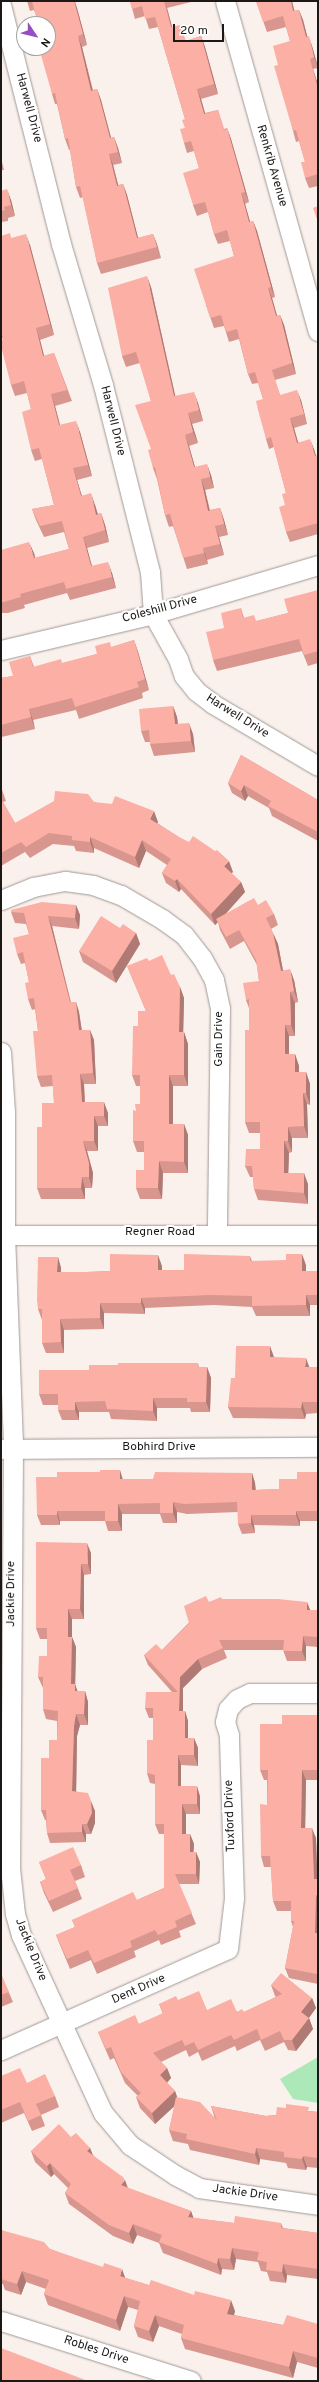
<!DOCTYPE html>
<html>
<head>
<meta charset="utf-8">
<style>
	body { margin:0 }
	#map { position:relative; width:319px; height:2382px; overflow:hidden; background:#faf1ed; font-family:Overpass,sans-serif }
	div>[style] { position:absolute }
	.green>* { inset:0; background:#ace8b8 }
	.roads { filter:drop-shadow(0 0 1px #a09894) drop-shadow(0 0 1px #a09894) }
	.minor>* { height:19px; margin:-9.5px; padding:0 9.5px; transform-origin:9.5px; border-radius:9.5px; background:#fff }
	.wall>* { inset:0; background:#d9968e }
	.shaded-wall>* { inset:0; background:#b07a74 }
	.building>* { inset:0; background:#fcafa5 }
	span { translate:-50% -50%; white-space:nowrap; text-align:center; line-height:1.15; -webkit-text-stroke:4px #fff; paint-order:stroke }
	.street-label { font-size:12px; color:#1b1816 }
	.frame { position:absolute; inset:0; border:2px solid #1b1816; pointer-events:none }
	.north { position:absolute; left:16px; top:16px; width:40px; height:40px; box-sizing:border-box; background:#fff; border:1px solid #a4a3a2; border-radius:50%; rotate:125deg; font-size:11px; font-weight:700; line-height:16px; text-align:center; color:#1b1816 }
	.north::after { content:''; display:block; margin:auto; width:14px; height:18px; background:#964fc2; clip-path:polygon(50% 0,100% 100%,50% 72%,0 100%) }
	.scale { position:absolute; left:173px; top:24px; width:51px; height:18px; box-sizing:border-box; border:2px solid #1b1816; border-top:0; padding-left:5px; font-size:12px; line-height:14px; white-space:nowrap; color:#1b1816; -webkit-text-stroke:3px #fff; paint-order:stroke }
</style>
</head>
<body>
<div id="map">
	<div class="green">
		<div style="clip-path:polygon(318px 2057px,318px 2103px,293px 2099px,280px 2079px)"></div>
	</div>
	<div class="roads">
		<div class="minor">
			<div style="left:225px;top:1px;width:343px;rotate:74.3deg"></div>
			<div style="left:1px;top:5px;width:246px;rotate:75.9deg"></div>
			<div style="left:61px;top:244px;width:147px;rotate:73.4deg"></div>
			<div style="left:103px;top:385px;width:193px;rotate:75.9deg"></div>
			<div style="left:150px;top:572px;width:42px;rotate:85.9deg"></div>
			<div style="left:153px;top:614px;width:51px;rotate:60.9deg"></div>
			<div style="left:178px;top:659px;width:18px;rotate:71deg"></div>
			<div style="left:184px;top:676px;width:19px;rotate:51deg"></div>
			<div style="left:196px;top:691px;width:21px;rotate:37deg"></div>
			<div style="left:213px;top:704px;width:122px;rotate:30.6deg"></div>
			<div style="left:1px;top:650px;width:156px;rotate:-13.3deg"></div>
			<div style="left:153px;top:614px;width:172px;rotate:-16.5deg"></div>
			<div style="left:1px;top:900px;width:35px;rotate:-22deg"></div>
			<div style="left:33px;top:887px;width:33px;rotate:-11deg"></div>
			<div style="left:65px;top:881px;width:28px;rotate:8deg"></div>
			<div style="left:93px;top:885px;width:30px;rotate:20deg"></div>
			<div style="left:121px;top:895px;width:48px;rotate:30.3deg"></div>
			<div style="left:162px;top:919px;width:27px;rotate:36deg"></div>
			<div style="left:184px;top:935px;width:29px;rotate:52deg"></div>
			<div style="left:202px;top:958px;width:25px;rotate:61deg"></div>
			<div style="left:214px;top:980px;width:29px;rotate:78deg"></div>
			<div style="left:220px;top:1008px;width:225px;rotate:90.8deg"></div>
			<div style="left:1px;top:1052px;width:60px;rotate:86.2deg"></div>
			<div style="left:5px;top:1112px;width:123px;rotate:90deg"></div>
			<div style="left:5px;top:1235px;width:213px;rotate:87.8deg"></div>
			<div style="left:13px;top:1448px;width:420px;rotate:90.4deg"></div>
			<div style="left:10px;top:1868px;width:46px;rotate:83.8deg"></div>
			<div style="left:15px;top:1914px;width:22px;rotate:74deg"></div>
			<div style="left:21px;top:1935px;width:196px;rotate:65.3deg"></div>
			<div style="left:103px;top:2113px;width:42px;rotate:49.8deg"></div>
			<div style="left:130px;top:2145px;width:54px;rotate:33.7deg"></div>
			<div style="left:175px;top:2175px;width:27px;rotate:28deg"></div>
			<div style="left:199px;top:2188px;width:120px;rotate:8.1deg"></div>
			<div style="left:1px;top:1235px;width:317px"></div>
			<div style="left:1px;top:1449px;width:317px;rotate:-0.4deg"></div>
			<div style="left:1px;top:2050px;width:248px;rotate:-24deg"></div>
			<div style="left:228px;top:1949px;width:51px;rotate:-83.3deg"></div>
			<div style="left:234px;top:1898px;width:163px;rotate:-91.8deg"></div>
			<div style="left:229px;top:1735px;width:14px;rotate:-107deg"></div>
			<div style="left:225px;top:1722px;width:13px;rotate:-77deg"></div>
			<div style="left:228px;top:1709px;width:13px;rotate:-48deg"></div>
			<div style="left:237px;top:1699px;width:14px;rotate:-25deg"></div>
			<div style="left:250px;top:1693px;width:68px"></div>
			<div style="left:1px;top:2321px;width:199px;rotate:17.5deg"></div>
		</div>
	</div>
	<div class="wall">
		<div style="clip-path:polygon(27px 1px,75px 1px,87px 45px,82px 47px,93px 90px,97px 89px,101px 100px,111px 138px,114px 137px,118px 148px,122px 163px,113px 165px,118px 185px,123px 184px,127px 195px,138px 238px,153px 234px,161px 258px,101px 274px,97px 263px,83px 197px,80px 198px,76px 187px,70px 150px,69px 150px,65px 139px,57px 104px,55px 104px,52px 94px,48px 48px,34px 10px,30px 11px)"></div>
		<div style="clip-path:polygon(130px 1px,190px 1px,191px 2px,167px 8px,172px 27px,186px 41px,201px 36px,205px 47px,218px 94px,201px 99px,205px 113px,218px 110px,224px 129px,227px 128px,231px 139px,249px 202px,245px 204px,250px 222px,253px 221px,257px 231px,275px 297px,272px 298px,277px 316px,280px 315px,284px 325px,296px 374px,275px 380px,280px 395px,301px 400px,307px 424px,294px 428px,298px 442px,314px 449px,316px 456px,318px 455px,318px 534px,290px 542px,286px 532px,285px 505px,286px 493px,274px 447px,269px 449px,266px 439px,263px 399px,258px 383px,252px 384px,248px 374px,239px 339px,229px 342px,224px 326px,214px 328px,206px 305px,234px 256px,230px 241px,218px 244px,214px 234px,208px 212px,197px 216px,193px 205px,199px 168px,194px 151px,187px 153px,184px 143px,185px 128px,185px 119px,158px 27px,149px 29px,145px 16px,135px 19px)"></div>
		<div style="clip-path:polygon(256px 1px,292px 1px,294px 11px,299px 10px,303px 20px,307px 36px,312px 46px,318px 67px,318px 68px,313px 69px,318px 85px,318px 186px,309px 188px,305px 178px,305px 162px,299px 141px,296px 142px,293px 131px,278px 65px,290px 41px,286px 27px,267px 32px)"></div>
		<div style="clip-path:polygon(1px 158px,4px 170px,1px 170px)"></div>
		<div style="clip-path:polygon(1px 191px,11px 200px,15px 216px,8px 218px,8px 221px,1px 222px)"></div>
		<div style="clip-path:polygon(1px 236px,12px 238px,30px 245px,54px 335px,40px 340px,44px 356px,54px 353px,72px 401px,55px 406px,60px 425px,80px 432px,92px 476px,77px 480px,82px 496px,95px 505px,98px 514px,101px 513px,105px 525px,109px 542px,87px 548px,92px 566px,112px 573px,116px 588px,70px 600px,67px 593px,24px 605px,25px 608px,8px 613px,1px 613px,1px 550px,34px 553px,35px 558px,69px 549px,64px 532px,44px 537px,36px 520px,32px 509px,54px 505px,42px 459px,35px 461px,31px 450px,31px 409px,27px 393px,15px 396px,11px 385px,3px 339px,1px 335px)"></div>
		<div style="clip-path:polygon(151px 287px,175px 396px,198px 403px,203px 421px,192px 424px,198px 443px,189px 446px,195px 467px,211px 475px,214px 488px,205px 490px,210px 510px,220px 508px,224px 520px,228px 535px,219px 537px,224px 555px,207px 560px,208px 564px,187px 569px,173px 526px,169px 527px,165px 515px,157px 479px,153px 468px,151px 449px,151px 401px,140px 363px,126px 367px,122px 356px)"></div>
		<div style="clip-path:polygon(318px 586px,318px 663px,308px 666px,302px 651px,217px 671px,213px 660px,224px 628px,241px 608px,244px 618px,257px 621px,288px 613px,318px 590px)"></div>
		<div style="clip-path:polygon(134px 640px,138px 652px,149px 690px,142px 693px,143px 698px,79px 719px,76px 710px,33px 720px,35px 729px,6px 736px,1px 737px,1px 678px,13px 676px,30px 656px,34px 667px,63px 663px,97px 654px,112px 647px)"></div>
		<div style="clip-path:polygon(173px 706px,177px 717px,178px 724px,193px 734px,195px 752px,154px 756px,150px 744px,150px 742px,145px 742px,141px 731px)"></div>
		<div style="clip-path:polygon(241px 755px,318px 800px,318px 841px,272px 816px,269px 808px,248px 796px,245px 801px,232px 793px,228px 783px)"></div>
		<div style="clip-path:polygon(1px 787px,6px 801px,3px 802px,15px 823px,94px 802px,158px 822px,157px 823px,233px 872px,231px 873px,241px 882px,245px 892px,225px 915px,258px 905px,274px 914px,278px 925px,271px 929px,278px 944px,283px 970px,294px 980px,298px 1002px,295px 1003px,295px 1036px,289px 1036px,289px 1054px,295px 1054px,299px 1066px,299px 1072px,306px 1072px,310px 1084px,310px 1105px,307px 1104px,308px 1138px,292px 1138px,292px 1152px,289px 1153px,288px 1173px,308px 1184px,308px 1204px,258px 1200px,254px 1189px,253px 1177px,250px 1177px,245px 1166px,260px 1149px,260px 1133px,249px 1133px,245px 1122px,249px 1030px,249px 1008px,246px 1000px,259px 981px,257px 965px,244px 941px,230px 949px,220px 930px,218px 922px,215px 925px,181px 889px,179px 892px,166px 883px,162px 873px,167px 865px,146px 851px,139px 868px,94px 848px,94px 853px,76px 851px,74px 846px,53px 844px,30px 858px,25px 852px,1px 866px)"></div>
		<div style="clip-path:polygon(76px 905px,80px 915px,79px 929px,52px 926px,71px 1002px,76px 1002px,79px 1012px,82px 1030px,90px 1030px,94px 1040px,96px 1084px,84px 1084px,85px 1102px,108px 1113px,108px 1126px,98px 1126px,98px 1151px,87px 1151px,93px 1173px,92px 1188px,85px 1188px,85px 1199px,41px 1199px,37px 1188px,42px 1127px,54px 1103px,53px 1086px,41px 1087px,37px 1076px,38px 1031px,35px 1009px,32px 1010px,28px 999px,29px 982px,25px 963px,21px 964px,17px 954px,29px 934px,26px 924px,15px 923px,11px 912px)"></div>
		<div style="clip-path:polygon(120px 928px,136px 933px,140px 944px,116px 983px,83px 962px,79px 951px)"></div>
		<div style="clip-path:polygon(149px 961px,171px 975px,180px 987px,184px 998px,183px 1032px,184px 1032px,188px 1044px,188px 1086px,173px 1086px,173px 1124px,184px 1124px,188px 1135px,188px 1173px,163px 1173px,162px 1199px,140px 1199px,136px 1188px,144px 1170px,144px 1152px,137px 1152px,133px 1141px,136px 1111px,140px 1104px,140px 1086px,136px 1086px,132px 1075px,138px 1026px,146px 1011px,127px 966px)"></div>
		<div style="clip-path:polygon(250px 1256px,252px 1261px,306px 1265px,306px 1271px,318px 1271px,318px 1305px,310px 1305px,310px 1316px,256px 1316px,252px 1307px,214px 1305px,145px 1308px,145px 1314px,104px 1313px,104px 1329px,64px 1330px,64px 1353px,46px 1353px,42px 1343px,42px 1320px,38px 1309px,58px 1257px,61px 1268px,61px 1272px,87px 1272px,110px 1271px,162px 1266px,162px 1270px,184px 1270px)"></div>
		<div style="clip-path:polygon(274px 1357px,309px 1367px,318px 1367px,318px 1413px,306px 1414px,305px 1419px,233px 1418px,228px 1407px,235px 1378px)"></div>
		<div style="clip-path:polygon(198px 1363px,199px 1367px,207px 1367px,211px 1378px,210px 1412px,191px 1412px,190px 1408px,157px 1408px,157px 1421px,111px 1419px,109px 1412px,79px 1412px,79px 1420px,62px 1420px,58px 1410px,58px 1405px,43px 1405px,39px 1394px,89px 1370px,118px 1365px)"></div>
		<div style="clip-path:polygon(318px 1472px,318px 1521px,300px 1521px,300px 1526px,254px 1525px,255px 1533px,242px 1534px,238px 1524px,238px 1512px,187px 1514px,177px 1512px,177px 1523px,163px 1523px,160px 1514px,122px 1514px,122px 1531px,108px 1531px,105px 1521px,60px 1521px,60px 1525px,41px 1525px,37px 1515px,123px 1479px,153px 1479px,252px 1473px,255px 1483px,256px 1490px,279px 1489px,297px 1479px)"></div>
		<div style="clip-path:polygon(36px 1542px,91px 1553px,91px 1574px,84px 1575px,84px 1619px,72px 1619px,72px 1637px,76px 1647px,75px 1684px,77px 1691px,85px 1691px,88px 1702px,88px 1725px,80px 1725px,77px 1736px,76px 1791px,95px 1811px,95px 1823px,91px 1834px,86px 1834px,86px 1842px,50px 1843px,47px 1833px,46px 1820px,45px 1820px,41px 1810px,49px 1758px,57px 1740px,57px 1721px,46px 1719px,43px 1709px,43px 1688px,38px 1677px,47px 1656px,47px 1639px,40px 1639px,36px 1628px)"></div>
		<div style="clip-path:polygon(222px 1599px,310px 1610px,318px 1610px,318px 1647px,306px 1646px,306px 1661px,287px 1661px,283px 1650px,224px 1650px,227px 1658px,202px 1669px,183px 1688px,183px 1711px,185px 1711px,188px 1721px,188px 1738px,194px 1738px,198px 1748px,198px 1766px,181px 1765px,181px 1786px,200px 1796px,200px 1814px,186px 1814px,186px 1834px,190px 1834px,194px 1844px,193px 1852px,196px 1852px,200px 1862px,199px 1884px,179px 1884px,196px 1924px,179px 1931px,181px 1937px,161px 1945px,159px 1940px,134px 1951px,136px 1957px,97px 1974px,91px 1960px,70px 1969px,60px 1945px,56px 1935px,75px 1927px,72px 1920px,137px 1900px,164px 1888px,164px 1834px,159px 1834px,155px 1824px,155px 1784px,150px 1783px,147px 1773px,153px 1740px,153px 1718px,149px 1718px,145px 1708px,172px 1692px,148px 1665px,144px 1655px,162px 1650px,209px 1602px)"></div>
		<div style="clip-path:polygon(318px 1715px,318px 1780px,306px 1780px,305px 1828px,316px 1838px,317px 1879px,318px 1879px,318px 1984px,289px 1978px,285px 1968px,293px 1927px,291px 1921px,291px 1911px,277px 1911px,273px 1901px,271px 1867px,264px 1867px,261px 1856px,267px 1805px,267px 1780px,264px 1780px,260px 1770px,282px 1724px)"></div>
		<div style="clip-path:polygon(39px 1862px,81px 1865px,85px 1877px,75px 1881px,82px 1899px,53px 1912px,44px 1893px,40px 1882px,46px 1879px)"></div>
		<div style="clip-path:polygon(1px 1974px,13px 2002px,1px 2007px)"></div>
		<div style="clip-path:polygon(271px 1985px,312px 1998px,316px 2008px,309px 2018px,313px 2029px,296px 2051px,288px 2050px,284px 2042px,265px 2051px,260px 2040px,237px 2051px,235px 2046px,202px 2061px,198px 2052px,189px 2057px,186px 2050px,161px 2062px,167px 2068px,171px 2078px,167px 2083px,175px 2091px,177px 2098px,215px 2119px,211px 2106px,266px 2116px,310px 2111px,318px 2112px,318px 2168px,307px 2167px,306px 2170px,288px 2168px,286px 2163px,260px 2159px,259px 2165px,190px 2150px,188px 2144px,173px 2141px,169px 2130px,175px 2105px,155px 2124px,140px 2108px,136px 2097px,138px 2096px,125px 2083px,114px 2058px,110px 2060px,98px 2032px,139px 2024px,163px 2014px,159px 2004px,178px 2000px,207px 2010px,244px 2012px,276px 1997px,275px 1996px)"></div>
		<div style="clip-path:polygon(1px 2076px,27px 2083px,55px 2096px,59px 2107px,41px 2115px,45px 2126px,32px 2131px,24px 2113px,1px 2123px)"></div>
		<div style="clip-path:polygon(71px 2137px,90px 2148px,93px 2155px,127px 2188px,191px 2211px,193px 2218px,234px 2223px,281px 2223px,283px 2228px,318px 2233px,318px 2279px,287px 2275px,286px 2283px,270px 2281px,267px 2272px,261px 2271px,258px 2262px,236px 2259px,234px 2270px,222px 2269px,221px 2275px,163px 2253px,159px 2243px,137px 2235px,133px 2244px,113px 2236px,69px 2204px,65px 2193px,68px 2188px,54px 2174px,51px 2177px,35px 2162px,31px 2151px)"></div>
		<div style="clip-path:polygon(1px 2230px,125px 2278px,235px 2311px,234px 2315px,283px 2325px,318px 2324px,318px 2368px,297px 2362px,293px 2378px,185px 2349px,181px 2338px,182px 2334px,159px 2326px,153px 2342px,138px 2337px,134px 2326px,138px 2310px,128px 2307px,120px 2331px,48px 2305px,44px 2294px,46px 2289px,26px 2282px,21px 2295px,5px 2290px,3px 2284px,1px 2284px)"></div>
	</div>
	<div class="shaded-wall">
		<div style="clip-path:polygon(74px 1px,77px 8px,87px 45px,83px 34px)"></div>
		<div style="clip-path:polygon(165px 1px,167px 8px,175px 38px,171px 27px)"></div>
		<div style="clip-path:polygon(291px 1px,292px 1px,297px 21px,293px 11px)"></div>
		<div style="clip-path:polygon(299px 10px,303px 20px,310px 47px,306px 37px)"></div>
		<div style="clip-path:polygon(78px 36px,82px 47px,95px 101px,91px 91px)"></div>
		<div style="clip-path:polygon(201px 36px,205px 47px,218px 94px,214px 84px)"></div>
		<div style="clip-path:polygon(309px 36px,312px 46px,318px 67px,314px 57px)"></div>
		<div style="clip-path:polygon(310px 59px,313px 69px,318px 85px,318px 88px)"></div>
		<div style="clip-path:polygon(97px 89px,101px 100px,114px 149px,110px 138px)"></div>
		<div style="clip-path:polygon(197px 89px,201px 99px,208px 124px,204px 114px)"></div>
		<div style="clip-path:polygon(227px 128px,231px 139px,249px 202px,245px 192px)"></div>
		<div style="clip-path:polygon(114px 137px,118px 148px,122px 163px,118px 152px)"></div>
		<div style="clip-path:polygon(109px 154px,113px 165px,121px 196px,117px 186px)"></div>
		<div style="clip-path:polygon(123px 184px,127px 195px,141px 249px,137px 238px)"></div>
		<div style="clip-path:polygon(7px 189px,11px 200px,15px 216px,11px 205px)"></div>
		<div style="clip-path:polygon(241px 193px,245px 204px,253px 232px,249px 222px)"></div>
		<div style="clip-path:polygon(253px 221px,257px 231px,275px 297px,271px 287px)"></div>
		<div style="clip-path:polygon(26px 234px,30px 245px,54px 335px,50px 324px)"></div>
		<div style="clip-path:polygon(153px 234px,157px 244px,161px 258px,157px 247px)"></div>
		<div style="clip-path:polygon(147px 276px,151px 287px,178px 408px,174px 396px)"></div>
		<div style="clip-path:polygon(268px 288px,272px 298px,280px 326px,276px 316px)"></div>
		<div style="clip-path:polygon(280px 315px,284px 325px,296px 374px,292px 363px)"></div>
		<div style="clip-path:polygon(36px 328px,40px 340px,47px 367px,43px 356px)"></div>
		<div style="clip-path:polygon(297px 390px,301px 400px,307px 424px,304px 414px)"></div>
		<div style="clip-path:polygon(194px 392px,198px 403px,203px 421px,199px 410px)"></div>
		<div style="clip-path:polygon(51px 394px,55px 406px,63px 437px,59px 425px)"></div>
		<div style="clip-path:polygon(188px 413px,192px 424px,198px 443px,193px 432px)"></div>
		<div style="clip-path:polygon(290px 418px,294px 428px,301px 453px,297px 443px)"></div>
		<div style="clip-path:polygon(76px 421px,80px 432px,92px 476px,88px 465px)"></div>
		<div style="clip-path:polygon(185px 435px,189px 446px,198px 478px,194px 467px)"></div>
		<div style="clip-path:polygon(310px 439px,314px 449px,318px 463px,315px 456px)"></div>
		<div style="clip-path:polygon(207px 464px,211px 475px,214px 488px,210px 477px)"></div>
		<div style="clip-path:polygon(73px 468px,77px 480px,85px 507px,81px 496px)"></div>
		<div style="clip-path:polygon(201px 479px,205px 490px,212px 522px,208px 511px)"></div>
		<div style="clip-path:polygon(91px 493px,95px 505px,101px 526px,96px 515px)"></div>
		<div style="clip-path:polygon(220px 508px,224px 520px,228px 535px,224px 524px)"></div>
		<div style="clip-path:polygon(101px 513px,105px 525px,109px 542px,105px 530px)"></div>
		<div style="clip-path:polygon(215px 526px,219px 537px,224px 555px,220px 544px)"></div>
		<div style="clip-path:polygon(83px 537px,87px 548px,95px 578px,91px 566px)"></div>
		<div style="clip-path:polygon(29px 542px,34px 553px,38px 570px,34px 558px)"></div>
		<div style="clip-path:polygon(203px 548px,207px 560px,208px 564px,204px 553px)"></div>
		<div style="clip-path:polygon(108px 562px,112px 573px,116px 588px,112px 577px)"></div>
		<div style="clip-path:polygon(134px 640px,138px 652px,149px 690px,145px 679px)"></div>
		<div style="clip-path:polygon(173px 706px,177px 717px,179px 735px,175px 724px)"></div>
		<div style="clip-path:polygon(29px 709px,33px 720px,35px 729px,31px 717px)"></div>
		<div style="clip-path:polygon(189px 723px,193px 734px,195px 752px,191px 741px)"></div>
		<div style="clip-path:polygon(244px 785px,248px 796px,245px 801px,241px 791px)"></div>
		<div style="clip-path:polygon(154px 811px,158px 822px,154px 830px,150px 819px)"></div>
		<div style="clip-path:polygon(90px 837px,94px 848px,94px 853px,90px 842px)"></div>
		<div style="clip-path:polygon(142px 840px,146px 851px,139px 868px,135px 857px)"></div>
		<div style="clip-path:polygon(229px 861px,233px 872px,228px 877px,224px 866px)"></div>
		<div style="clip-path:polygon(177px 879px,181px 889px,179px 892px,175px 881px)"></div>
		<div style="clip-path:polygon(241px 882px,245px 892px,218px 922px,216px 919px,218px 922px,215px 925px,211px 914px)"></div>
		<div style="clip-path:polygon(76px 905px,80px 915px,79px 929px,75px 918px)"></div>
		<div style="clip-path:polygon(48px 916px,52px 926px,73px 1013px,70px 1002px)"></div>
		<div style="clip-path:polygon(136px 933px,140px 944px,116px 983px,112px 971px)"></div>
		<div style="clip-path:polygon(273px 933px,278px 944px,285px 982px,281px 971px)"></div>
		<div style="clip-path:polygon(290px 969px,294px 980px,298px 1002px,294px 991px)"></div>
		<div style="clip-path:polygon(180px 987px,184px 998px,183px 1043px,179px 1032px)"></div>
		<div style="clip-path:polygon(290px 992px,295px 1003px,295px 1036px,291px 1025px)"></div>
		<div style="clip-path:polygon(76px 1002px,79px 1012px,83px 1041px,79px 1030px)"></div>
		<div style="clip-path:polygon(285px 1025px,289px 1036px,289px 1066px,285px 1054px)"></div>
		<div style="clip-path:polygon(90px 1030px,94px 1040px,96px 1084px,93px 1073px)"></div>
		<div style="clip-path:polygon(184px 1032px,188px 1044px,188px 1086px,184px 1075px)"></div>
		<div style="clip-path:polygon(295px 1054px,299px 1066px,299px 1083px,295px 1072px)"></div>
		<div style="clip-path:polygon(306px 1072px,310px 1084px,310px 1105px,306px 1093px)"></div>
		<div style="clip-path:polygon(80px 1074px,84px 1084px,85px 1113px,82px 1102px)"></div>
		<div style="clip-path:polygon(169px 1075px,173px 1086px,173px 1135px,169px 1124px)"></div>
		<div style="clip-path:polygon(303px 1093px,307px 1104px,308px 1138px,304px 1126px)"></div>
		<div style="clip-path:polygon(104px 1102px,108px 1113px,108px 1126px,104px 1116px)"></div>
		<div style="clip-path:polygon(94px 1116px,98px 1126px,98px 1151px,94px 1141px)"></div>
		<div style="clip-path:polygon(184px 1124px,188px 1135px,188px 1173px,184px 1162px)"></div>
		<div style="clip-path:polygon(288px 1127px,292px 1138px,292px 1152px,288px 1141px)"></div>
		<div style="clip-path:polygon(83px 1141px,87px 1151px,93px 1173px,92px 1188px,89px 1177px)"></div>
		<div style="clip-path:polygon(284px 1141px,289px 1153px,288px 1184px,284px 1173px)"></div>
		<div style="clip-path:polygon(159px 1161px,163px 1173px,162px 1199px,158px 1188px)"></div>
		<div style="clip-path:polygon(304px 1173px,308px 1184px,308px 1204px,304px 1193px)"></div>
		<div style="clip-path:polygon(82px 1177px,85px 1188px,85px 1199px,81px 1188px)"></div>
		<div style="clip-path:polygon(302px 1254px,306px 1265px,306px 1282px,302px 1271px)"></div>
		<div style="clip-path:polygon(158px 1255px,162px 1266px,162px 1280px,158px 1270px)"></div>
		<div style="clip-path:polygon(58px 1257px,61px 1268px,61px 1282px,57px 1272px)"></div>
		<div style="clip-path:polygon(306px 1295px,310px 1305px,310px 1316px,306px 1305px)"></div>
		<div style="clip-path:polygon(141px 1298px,145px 1308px,145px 1314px,141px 1303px)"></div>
		<div style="clip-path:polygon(100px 1303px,104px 1313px,104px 1329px,100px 1318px)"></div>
		<div style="clip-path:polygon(60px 1319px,64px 1330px,64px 1353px,61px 1342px)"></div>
		<div style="clip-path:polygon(270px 1346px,274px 1357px,270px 1357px)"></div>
		<div style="clip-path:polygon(306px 1358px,310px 1369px,305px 1367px)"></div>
		<div style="clip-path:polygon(207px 1367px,211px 1378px,210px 1412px,206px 1402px)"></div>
		<div style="clip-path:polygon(153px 1398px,157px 1408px,157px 1421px,153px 1411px)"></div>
		<div style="clip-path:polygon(75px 1402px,79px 1412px,79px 1420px,75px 1410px)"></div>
		<div style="clip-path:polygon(302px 1402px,306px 1414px,305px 1419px,301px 1408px)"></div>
		<div style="clip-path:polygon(120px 1470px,123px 1480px,120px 1479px)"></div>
		<div style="clip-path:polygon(252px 1473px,255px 1483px,256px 1500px,252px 1490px)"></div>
		<div style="clip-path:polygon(173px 1502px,177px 1512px,177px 1523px,173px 1513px)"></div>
		<div style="clip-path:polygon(118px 1504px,122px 1514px,122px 1531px,118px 1521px)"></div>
		<div style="clip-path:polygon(57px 1511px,60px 1521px,60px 1525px,57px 1515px)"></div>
		<div style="clip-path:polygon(296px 1511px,300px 1521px,300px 1526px,296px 1515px)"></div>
		<div style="clip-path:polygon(251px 1515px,254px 1525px,255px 1533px,251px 1523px)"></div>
		<div style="clip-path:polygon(87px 1543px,91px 1553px,91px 1574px,88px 1564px)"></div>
		<div style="clip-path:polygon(81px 1564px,84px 1575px,84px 1619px,80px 1609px)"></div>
		<div style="clip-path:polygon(307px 1602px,311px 1612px,307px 1610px)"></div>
		<div style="clip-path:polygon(68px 1609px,72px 1619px,72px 1637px,76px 1647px,75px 1695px,71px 1684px,68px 1637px)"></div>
		<div style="clip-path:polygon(303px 1636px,306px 1646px,306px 1661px,302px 1651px)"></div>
		<div style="clip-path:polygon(198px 1659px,202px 1669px,183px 1688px,183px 1721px,179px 1711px,180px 1677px)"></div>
		<div style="clip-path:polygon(75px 1684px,79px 1695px,75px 1691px)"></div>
		<div style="clip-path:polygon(85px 1691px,88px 1702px,88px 1725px,84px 1714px)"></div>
		<div style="clip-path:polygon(185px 1711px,188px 1721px,188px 1748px,185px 1738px)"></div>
		<div style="clip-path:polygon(76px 1714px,80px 1725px,77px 1736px,76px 1801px,72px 1791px,74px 1726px)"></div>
		<div style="clip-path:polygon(194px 1738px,198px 1748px,198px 1766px,194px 1755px)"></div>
		<div style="clip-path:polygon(178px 1755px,181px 1765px,181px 1796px,178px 1786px)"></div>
		<div style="clip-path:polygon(302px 1770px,306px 1780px,305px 1839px,301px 1828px)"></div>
		<div style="clip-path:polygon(197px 1786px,200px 1796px,200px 1814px,197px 1804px)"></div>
		<div style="clip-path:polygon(91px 1801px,95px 1811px,95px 1823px,91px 1834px,87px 1824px)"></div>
		<div style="clip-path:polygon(182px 1804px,186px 1814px,186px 1844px,182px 1834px)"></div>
		<div style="clip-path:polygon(82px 1824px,86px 1834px,86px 1842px,82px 1832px)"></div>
		<div style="clip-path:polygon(312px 1828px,316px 1838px,318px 1890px,314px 1879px)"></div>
		<div style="clip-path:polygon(190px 1834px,194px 1844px,193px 1862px,190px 1852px)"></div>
		<div style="clip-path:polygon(196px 1852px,200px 1862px,199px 1884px,196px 1874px)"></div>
		<div style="clip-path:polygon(316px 1895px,318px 1901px,318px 1940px,315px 1933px)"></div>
		<div style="clip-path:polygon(318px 1966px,318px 1978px,317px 1974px)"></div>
		<div style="clip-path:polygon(312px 1998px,316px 2008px,305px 2023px,301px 2012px)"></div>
		<div style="clip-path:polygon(309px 2018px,313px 2029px,296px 2051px,292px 2040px)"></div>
		<div style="clip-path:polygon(167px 2068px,171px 2078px,164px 2086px,160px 2075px)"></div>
		<div style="clip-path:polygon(175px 2091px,179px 2102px,155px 2124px,152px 2113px)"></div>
		<div style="clip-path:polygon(90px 2148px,94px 2159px,87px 2151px)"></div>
		<div style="clip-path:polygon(256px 2148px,260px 2159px,259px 2165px,255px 2154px)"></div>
		<div style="clip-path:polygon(303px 2156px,307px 2167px,306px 2170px,302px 2159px)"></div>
		<div style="clip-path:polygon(50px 2163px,54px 2174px,51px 2177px,47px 2166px)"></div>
		<div style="clip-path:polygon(125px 2180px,129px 2191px,121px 2185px)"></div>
		<div style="clip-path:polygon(191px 2211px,195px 2222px,188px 2217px)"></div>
		<div style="clip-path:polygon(133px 2224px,137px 2235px,133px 2244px,129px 2233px)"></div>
		<div style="clip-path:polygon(232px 2248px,236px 2259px,234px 2270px,230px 2259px)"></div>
		<div style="clip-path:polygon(218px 2258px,222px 2269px,221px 2275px,217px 2264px)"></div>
		<div style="clip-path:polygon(283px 2264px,287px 2275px,286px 2283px,282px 2272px)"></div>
		<div style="clip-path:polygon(122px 2269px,126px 2280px,120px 2276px)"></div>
		<div style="clip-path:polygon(22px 2271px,26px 2282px,21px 2295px,17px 2284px)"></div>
		<div style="clip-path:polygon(124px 2296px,128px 2307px,120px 2331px,116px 2320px)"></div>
		<div style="clip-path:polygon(231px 2300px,235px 2311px,231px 2325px,227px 2314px)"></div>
		<div style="clip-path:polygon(155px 2315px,159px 2326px,153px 2342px,149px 2331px)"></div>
		<div style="clip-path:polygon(293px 2351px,297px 2362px,293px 2378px,289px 2367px)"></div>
	</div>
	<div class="building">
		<div style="clip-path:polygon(32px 1px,74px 1px,83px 34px,78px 36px,91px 91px,97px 89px,110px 138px,114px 137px,118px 152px,109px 154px,117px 186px,123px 184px,137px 238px,153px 234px,157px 247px,97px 263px,80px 186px,76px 187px,68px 138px,65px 139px,55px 93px,52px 94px,39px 48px,48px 48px,48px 24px,38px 24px)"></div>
		<div style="clip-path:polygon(130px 1px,164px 1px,171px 27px,180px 25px,186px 41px,201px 36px,214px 84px,197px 89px,204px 114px,218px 110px,224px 130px,227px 128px,245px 192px,241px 193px,249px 222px,253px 221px,271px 287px,268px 288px,276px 316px,280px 315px,292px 363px,272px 370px,280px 395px,297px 390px,304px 414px,290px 418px,297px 443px,310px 439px,315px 456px,318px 455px,318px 523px,286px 532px,279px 507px,285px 505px,282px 494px,286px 493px,271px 437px,266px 439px,258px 410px,256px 401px,263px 399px,255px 372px,248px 374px,237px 329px,226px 332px,221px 315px,210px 318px,206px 305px,194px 269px,234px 256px,227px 230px,214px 234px,205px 202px,193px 205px,183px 173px,199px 168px,191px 141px,184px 143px,180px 129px,185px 128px,182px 120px,185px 119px,155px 17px,145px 19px,142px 6px,132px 9px)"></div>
		<div style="clip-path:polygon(256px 1px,291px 1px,293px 11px,299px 10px,306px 37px,309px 36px,314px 57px,310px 59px,317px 85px,318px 85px,318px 174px,305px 178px,301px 162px,305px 162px,296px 130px,293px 131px,274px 66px,278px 65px,273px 46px,290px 41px,283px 16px,263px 22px)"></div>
		<div style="clip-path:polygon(7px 189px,11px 205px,4px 207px,5px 210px,1px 211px,1px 191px)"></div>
		<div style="clip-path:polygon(318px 206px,318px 222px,313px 208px)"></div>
		<div style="clip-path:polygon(10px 233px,11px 238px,26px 234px,50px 324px,36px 328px,43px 356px,54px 353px,67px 390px,51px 394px,59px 425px,76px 421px,88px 465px,73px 468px,81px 496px,91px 493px,96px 515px,101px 513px,105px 530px,83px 537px,91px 566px,108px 562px,112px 577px,66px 589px,64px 582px,20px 594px,21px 597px,4px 602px,1px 602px,1px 550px,29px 542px,34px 558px,69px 549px,62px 521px,40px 526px,32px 509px,54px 505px,39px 448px,31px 450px,22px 412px,31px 409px,24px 381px,11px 385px,1px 346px,3px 337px,1px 333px,1px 236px)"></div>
		<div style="clip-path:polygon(147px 276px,174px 396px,194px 392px,199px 410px,188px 413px,193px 432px,185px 435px,194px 467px,207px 464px,210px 477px,201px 479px,208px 511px,220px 508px,224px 524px,215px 526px,220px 544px,203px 548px,204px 553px,183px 558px,170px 514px,165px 515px,155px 467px,153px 468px,148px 450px,151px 449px,135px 405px,151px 401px,136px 352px,122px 356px,108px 288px)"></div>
		<div style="clip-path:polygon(317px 586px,318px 586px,318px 634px,317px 634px,318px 638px,318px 651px,304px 655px,299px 639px,213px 660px,206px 632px,224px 628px,221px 613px,241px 608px,243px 618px,254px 615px,256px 621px,288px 613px,284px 599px,318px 590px)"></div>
		<div style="clip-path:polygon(134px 640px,145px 679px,137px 682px,139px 687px,75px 707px,72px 698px,29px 709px,31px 717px,1px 725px,1px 678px,13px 676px,9px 662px,30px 656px,33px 667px,61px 659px,62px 663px,97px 654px,95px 646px,110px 642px,111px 647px)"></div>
		<div style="clip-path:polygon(173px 706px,175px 724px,189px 723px,191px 741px,150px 744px,149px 730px,141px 731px,139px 709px)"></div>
		<div style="clip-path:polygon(241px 755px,318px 800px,318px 832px,268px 806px,271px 801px,244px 785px,241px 791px,228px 783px)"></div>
		<div style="clip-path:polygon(55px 791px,88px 794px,94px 802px,112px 804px,115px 796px,154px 811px,150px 819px,179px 837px,189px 842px,193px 836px,215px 851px,217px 850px,229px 861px,224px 866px,241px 882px,211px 914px,177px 879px,175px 881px,162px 873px,171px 859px,142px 840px,135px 857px,90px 837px,90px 842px,72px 840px,72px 836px,49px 833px,26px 847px,21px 842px,1px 853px,1px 799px,15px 823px,54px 801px)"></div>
		<div style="clip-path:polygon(254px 898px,258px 905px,266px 900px,274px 914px,266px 918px,273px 933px,281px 971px,290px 969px,294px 991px,290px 992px,291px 1025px,285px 1025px,285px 1054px,295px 1054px,295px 1072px,306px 1072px,306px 1093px,303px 1093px,304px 1126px,288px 1127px,288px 1141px,284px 1141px,284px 1173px,304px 1173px,304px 1193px,254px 1189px,252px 1166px,245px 1166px,246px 1149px,260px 1149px,260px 1122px,245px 1122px,245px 1030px,249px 1030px,249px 999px,246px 1000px,243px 983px,259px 981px,256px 960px,239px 930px,226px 937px,216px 919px)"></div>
		<div style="clip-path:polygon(42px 902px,76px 905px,75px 918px,48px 916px,70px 1002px,76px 1002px,79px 1030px,90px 1030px,93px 1073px,80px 1074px,82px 1102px,104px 1102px,104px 1116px,94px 1116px,94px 1141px,83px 1141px,89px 1163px,89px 1177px,82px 1177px,81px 1188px,37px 1188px,37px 1127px,42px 1127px,42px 1103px,54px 1103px,52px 1075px,37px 1076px,33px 1031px,38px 1031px,34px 998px,28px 999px,25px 983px,29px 982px,23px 952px,17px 954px,13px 938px,29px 934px,24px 913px,11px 912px,11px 910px)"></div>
		<div style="clip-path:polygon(101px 916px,120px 928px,123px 924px,136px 933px,112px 971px,79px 951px)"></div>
		<div style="clip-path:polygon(162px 955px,171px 975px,174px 974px,180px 987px,179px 1032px,184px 1032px,184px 1075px,169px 1075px,169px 1124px,184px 1124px,184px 1162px,159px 1161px,158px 1188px,136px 1188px,136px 1170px,144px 1170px,144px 1141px,133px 1141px,133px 1110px,136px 1111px,135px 1104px,140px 1104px,140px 1075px,132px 1075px,133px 1026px,138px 1026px,138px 1011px,146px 1011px,127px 966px,147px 958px,149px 961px)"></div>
		<div style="clip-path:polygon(110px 1254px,158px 1255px,158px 1270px,184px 1270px,184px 1254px,250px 1256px,250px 1261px,286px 1260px,286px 1254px,302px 1254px,302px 1271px,318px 1271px,318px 1295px,306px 1295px,306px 1305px,252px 1306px,252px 1296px,210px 1295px,141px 1298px,141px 1303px,100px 1303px,100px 1318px,60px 1319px,61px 1342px,42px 1343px,42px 1309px,38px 1309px,37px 1300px,38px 1257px,58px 1257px,57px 1272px,87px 1272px,110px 1271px)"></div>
		<div style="clip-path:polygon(236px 1346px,270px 1346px,270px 1357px,306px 1358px,305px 1367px,318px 1367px,318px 1402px,302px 1402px,301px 1408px,228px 1407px,231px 1378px,235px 1378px)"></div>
		<div style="clip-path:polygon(118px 1363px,198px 1363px,198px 1367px,207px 1367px,206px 1402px,187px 1402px,187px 1398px,153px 1398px,153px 1411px,107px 1409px,105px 1401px,75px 1402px,75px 1410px,58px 1410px,58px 1394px,39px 1394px,39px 1370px,89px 1370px,89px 1365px,118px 1365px)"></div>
		<div style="clip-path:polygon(100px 1470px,120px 1470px,120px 1479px,153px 1479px,155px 1472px,252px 1473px,252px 1490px,279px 1489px,279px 1479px,297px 1479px,297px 1472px,318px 1472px,318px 1511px,296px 1511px,296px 1515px,251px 1515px,251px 1523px,238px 1524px,237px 1502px,184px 1504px,173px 1502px,173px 1513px,160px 1513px,160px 1503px,118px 1504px,118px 1521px,105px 1521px,105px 1511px,57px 1511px,57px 1515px,37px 1515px,36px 1477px,57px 1477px,57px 1472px,100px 1472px)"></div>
		<div style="clip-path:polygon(36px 1542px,87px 1543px,88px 1564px,81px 1564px,80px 1609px,68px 1609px,68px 1637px,72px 1637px,71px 1684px,75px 1684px,75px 1691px,85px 1691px,84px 1714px,76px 1714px,74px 1726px,72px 1791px,88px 1793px,91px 1801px,92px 1813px,87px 1824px,82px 1824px,82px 1832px,47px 1833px,46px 1810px,41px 1810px,41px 1758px,49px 1758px,49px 1740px,57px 1740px,58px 1711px,43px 1709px,43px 1677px,38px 1677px,39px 1656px,47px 1656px,47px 1628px,36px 1628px)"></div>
		<div style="clip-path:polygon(206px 1596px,209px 1602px,221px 1597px,222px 1599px,278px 1599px,307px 1602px,307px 1610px,318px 1610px,318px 1637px,303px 1636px,302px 1651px,283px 1651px,284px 1640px,219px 1640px,223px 1648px,198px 1659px,180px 1677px,179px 1711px,185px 1711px,185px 1738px,194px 1738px,194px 1755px,178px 1755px,178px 1786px,197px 1786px,197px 1804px,182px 1804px,182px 1834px,190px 1834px,190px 1852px,196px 1852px,196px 1874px,175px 1874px,192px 1913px,175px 1921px,177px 1927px,158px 1935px,155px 1930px,130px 1941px,132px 1947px,94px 1963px,88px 1950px,67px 1959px,56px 1935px,75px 1927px,72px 1920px,133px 1892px,137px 1900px,164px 1888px,164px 1824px,155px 1824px,155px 1775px,147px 1773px,147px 1740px,153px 1740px,153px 1708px,145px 1708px,146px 1692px,178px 1692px,144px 1655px,156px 1644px,162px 1650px,189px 1623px,184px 1606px)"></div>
		<div style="clip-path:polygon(282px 1715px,318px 1715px,318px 1770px,302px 1770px,301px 1828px,312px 1828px,314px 1879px,318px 1879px,318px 1895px,316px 1895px,315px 1933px,318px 1933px,318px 1966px,317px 1974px,285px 1968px,294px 1921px,291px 1921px,291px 1901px,273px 1901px,270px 1856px,261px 1856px,260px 1804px,267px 1805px,268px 1770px,260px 1770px,260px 1724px,282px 1724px)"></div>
		<div style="clip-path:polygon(73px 1847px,81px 1865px,70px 1870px,78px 1888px,49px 1901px,40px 1882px,46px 1879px,39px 1862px)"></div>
		<div style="clip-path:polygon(281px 1973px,312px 1998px,301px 2012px,309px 2018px,292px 2040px,284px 2040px,280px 2031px,261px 2040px,257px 2029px,234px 2040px,231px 2035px,198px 2050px,194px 2042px,185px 2046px,182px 2040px,153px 2053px,167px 2068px,160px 2075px,175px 2091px,152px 2113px,136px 2097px,141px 2093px,121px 2072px,111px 2047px,106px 2049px,98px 2032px,135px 2015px,139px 2024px,163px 2013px,159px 2004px,176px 1996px,178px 2000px,199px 1991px,207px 2010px,231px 1999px,237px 2012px,242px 2009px,244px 2012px,282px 1994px,271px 1985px)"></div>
		<div style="clip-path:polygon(1px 1974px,9px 1992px,1px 1995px)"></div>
		<div style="clip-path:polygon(20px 2068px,27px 2083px,45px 2074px,55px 2096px,36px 2104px,41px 2115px,28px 2121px,20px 2102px,1px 2110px,1px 2076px)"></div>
		<div style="clip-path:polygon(176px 2097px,200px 2102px,217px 2120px,211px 2106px,266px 2116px,276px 2115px,277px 2107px,286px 2108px,286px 2104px,309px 2107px,308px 2111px,318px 2112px,318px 2158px,303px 2156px,302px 2159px,284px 2157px,284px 2152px,256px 2148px,255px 2154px,186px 2139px,187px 2134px,169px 2130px)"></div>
		<div style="clip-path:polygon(59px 2124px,71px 2137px,76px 2133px,90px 2148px,87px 2151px,123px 2177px,125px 2180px,121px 2185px,191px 2211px,188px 2217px,234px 2223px,235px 2216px,281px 2223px,281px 2228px,318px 2233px,318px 2269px,283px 2264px,282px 2272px,266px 2270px,267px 2262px,257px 2260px,259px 2252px,232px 2248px,230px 2259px,218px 2258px,217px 2264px,159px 2242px,162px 2235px,133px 2224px,129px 2233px,109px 2225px,65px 2193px,71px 2184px,50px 2163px,47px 2166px,31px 2151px)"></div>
		<div style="clip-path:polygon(1px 2230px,44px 2242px,50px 2249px,103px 2267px,104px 2263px,122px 2269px,120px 2276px,149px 2285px,151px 2280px,194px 2295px,195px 2291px,231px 2300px,227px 2314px,283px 2325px,287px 2315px,318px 2324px,318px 2358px,293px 2351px,289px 2367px,181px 2338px,184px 2325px,155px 2315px,149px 2331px,134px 2326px,140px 2301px,124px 2296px,116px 2320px,44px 2294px,49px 2280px,22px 2271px,17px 2284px,1px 2279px,2px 2275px,1px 2274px)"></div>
		<div style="clip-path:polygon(1px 2348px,88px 2381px,1px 2381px)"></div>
	</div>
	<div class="street-label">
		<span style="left:28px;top:108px;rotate:75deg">Harwell Drive</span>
		<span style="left:271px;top:166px;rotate:74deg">Renkrib Avenue</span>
		<span style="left:112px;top:421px;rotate:76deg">Harwell Drive</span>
		<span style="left:160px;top:610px;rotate:-15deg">Coleshill Drive</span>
		<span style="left:237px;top:717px;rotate:32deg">Harwell Drive</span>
		<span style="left:220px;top:1039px;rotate:-90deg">Gain Drive</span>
		<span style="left:160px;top:1233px">Regner Road</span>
		<span style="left:159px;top:1448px">Bobhird Drive</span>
		<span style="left:12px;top:1594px;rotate:-90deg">Jackie Drive</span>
		<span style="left:231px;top:1816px;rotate:-92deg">Tuxford Drive</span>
		<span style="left:30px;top:1950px;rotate:68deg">Jackie Drive</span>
		<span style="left:139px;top:1990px;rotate:-24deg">Dent Drive</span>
		<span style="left:245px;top:2194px;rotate:8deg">Jackie Drive</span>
		<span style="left:96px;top:2351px;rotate:18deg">Robles Drive</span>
	</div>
	<div class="frame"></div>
	<div class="north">N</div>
	<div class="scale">20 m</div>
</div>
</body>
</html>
